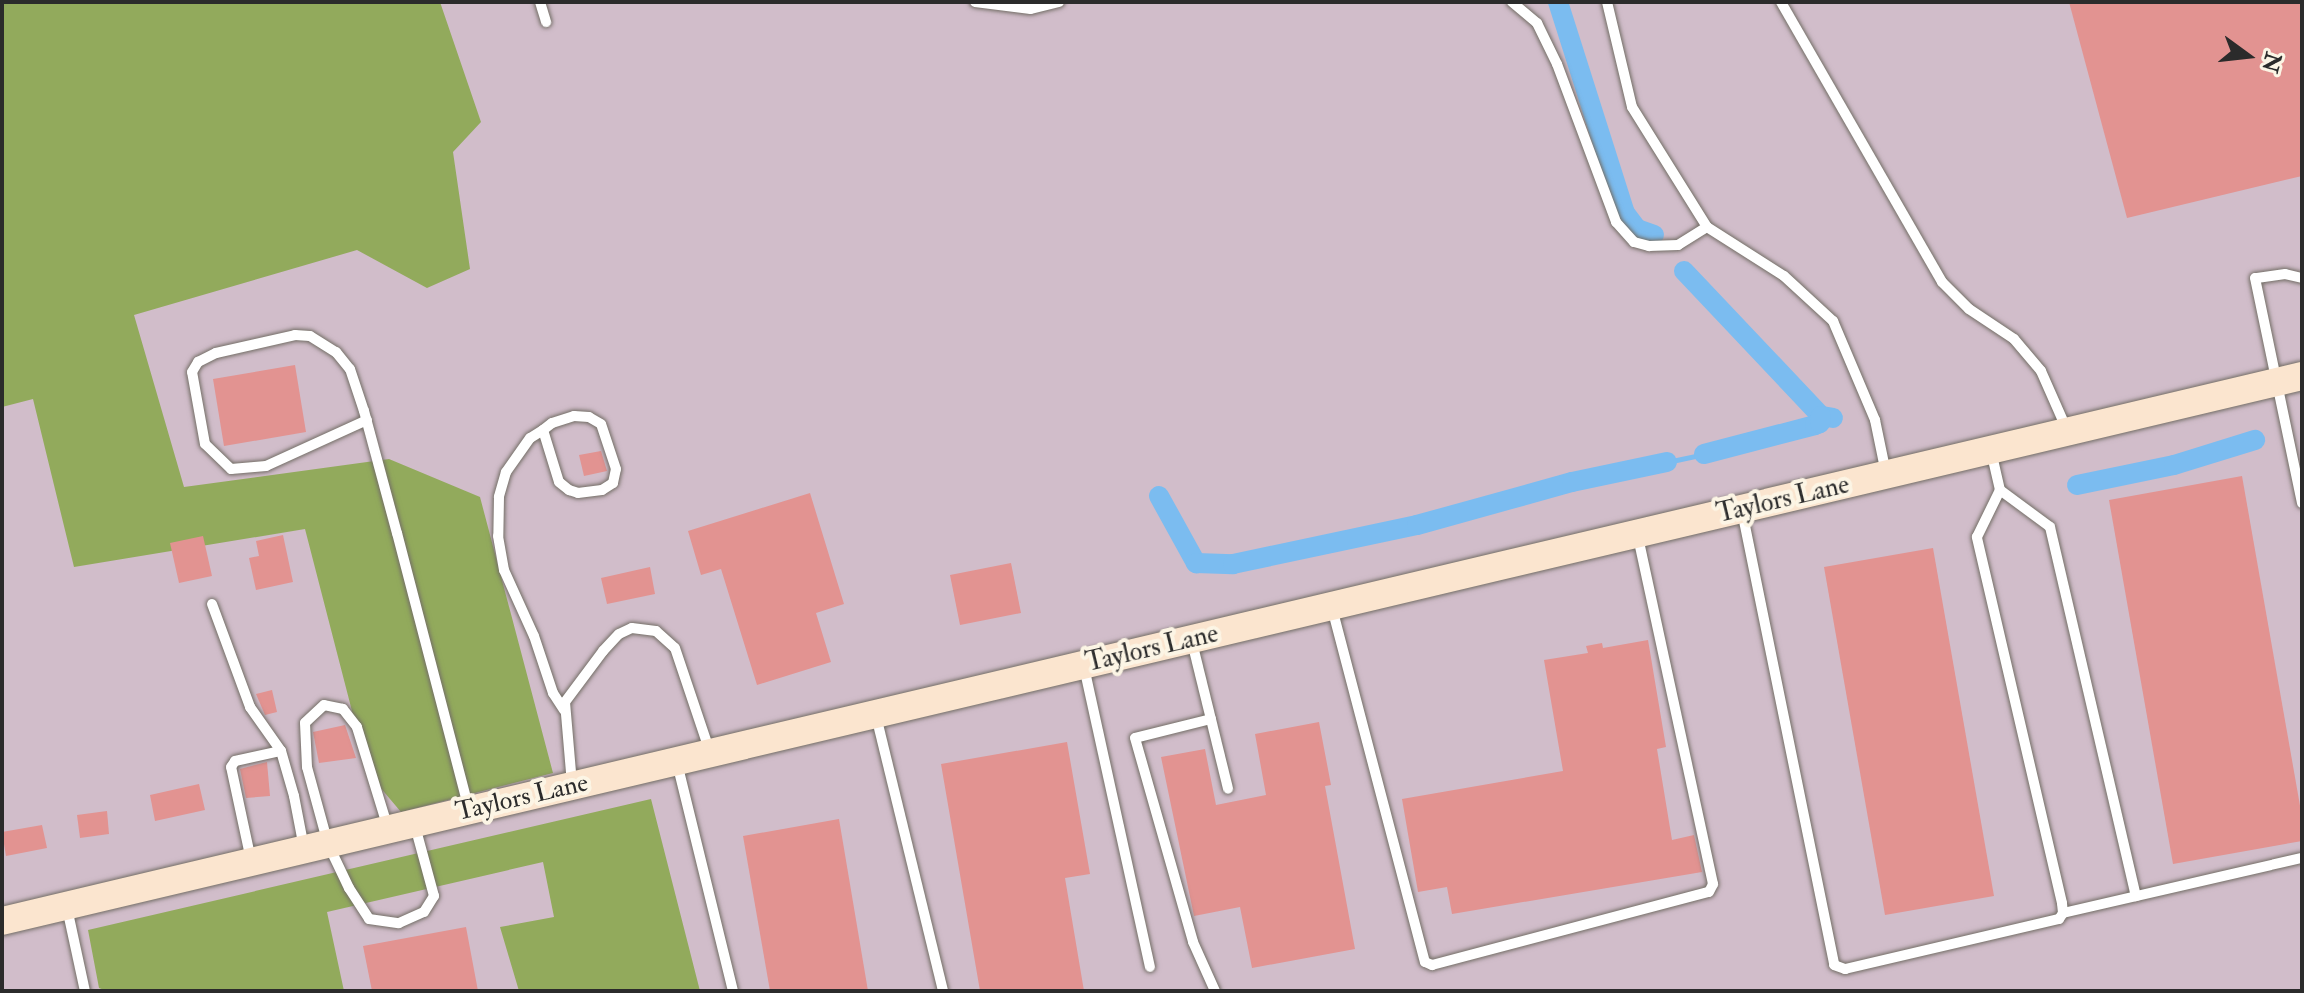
<!DOCTYPE html>
<html>
<head>
<meta charset="utf-8">
<style>
	body { margin:0 }
	#map { position:relative; width:2304px; height:993px; overflow:hidden; background:#f8ead3; font-family:"IM FELL Double Pica",serif }
	div>[style] { position:absolute }
	.industrial>* { inset:0; background:#d1bdca }
	.forest>* { inset:0; background:#92aa5c }
	.stream>* { height:5px; margin:-2.5px; padding:0 2.5px; transform-origin:2.5px; border-radius:2.5px; background:#7bbcf0 }
	.canal>* { height:20px; margin:-10px; padding:0 10px; transform-origin:10px; border-radius:10px; background:#7bbcf0 }
	.building>* { inset:0; background:#e29391 }
	.roads { filter:drop-shadow(0 0 2px #736e66) drop-shadow(0 0 2px #736e66) }
	.lane>* { height:10px; margin:-5px; padding:0 5px; transform-origin:5px; border-radius:5px; background:#fff }
	.secondary>* { height:28px; margin:-14px; padding:0 14px; transform-origin:14px; border-radius:14px; background:#fbe5cf }
	span { translate:-50% -50%; white-space:nowrap; text-align:center; line-height:1.15; -webkit-text-stroke:8px #fcf5e5; paint-order:stroke }
	.street-label { font-size:26px; color:#2b2b2b }
	.frame { position:absolute; inset:0; border:4px solid #2b2b2b; pointer-events:none }
	.north { position:absolute; left:2208px; top:16px; width:80px; height:80px; -webkit-text-stroke:6px #fcf5e5; paint-order:stroke; rotate:105deg; font-size:22px; font-weight:700; line-height:32px; text-align:center; color:#2b2b2b }
	.north::after { content:''; display:block; margin:auto; width:28px; height:36px; background:#2b2b2b; clip-path:polygon(50% 0,100% 100%,50% 72%,0 100%) }
</style>
</head>
<body>
<div id="map">
	<div class="industrial">
		<div style="clip-path:polygon(2px 2px,2302px 2px,2302px 991px,2px 991px)"></div>
	</div>
	<div class="forest">
		<div style="clip-path:polygon(2px 2px,440px 2px,481px 122px,453px 152px,470px 269px,427px 288px,357px 250px,134px 315px,184px 487px,389px 459px,480px 497px,553px 773px,401px 812px,368px 773px,305px 529px,74px 567px,33px 399px,2px 407px)"></div>
		<div style="clip-path:polygon(651px 799px,700px 991px,519px 991px,500px 927px,554px 917px,543px 862px,327px 912px,344px 991px,107px 991px,99px 988px,88px 930px)"></div>
	</div>
	<div class="stream">
		<div style="left:1667px;top:462px;width:38px;rotate:-12deg"></div>
	</div>
	<div class="canal">
		<div style="left:1558px;top:2px;width:221px;rotate:72.4deg"></div>
		<div style="left:1625px;top:213px;width:20px;rotate:53deg"></div>
		<div style="left:1637px;top:229px;width:18px;rotate:19deg"></div>
		<div style="left:1684px;top:271px;width:199px;rotate:46.6deg"></div>
		<div style="left:1821px;top:416px;width:12px;rotate:9deg"></div>
		<div style="left:1704px;top:454px;width:115px;rotate:-14.6deg"></div>
		<div style="left:1815px;top:425px;width:5px;rotate:-22deg"></div>
		<div style="left:1820px;top:423px;width:7px;rotate:-82deg"></div>
		<div style="left:2077px;top:485px;width:99px;rotate:-11.7deg"></div>
		<div style="left:2174px;top:465px;width:85px;rotate:-17.2deg"></div>
		<div style="left:1159px;top:496px;width:77px;rotate:61.1deg"></div>
		<div style="left:1196px;top:563px;width:37px;rotate:2deg"></div>
		<div style="left:1233px;top:564px;width:188px;rotate:-12deg"></div>
		<div style="left:1417px;top:525px;width:161px;rotate:-15.5deg"></div>
		<div style="left:1572px;top:482px;width:97px;rotate:-11.9deg"></div>
	</div>
	<div class="building">
		<div style="clip-path:polygon(2069px 2px,2302px 2px,2302px 176px,2127px 218px)"></div>
		<div style="clip-path:polygon(295px 365px,306px 432px,224px 446px,213px 379px)"></div>
		<div style="clip-path:polygon(601px 451px,607px 471px,584px 476px,579px 455px)"></div>
		<div style="clip-path:polygon(2242px 476px,2302px 817px,2302px 841px,2173px 864px,2109px 500px)"></div>
		<div style="clip-path:polygon(810px 493px,844px 604px,816px 613px,831px 662px,757px 685px,721px 569px,701px 575px,688px 531px)"></div>
		<div style="clip-path:polygon(283px 535px,293px 582px,256px 590px,249px 558px,259px 556px,256px 541px)"></div>
		<div style="clip-path:polygon(203px 536px,212px 576px,179px 583px,170px 543px)"></div>
		<div style="clip-path:polygon(1933px 548px,1994px 896px,1885px 915px,1824px 567px)"></div>
		<div style="clip-path:polygon(1011px 563px,1021px 613px,960px 625px,950px 575px)"></div>
		<div style="clip-path:polygon(650px 567px,655px 594px,607px 604px,601px 578px)"></div>
		<div style="clip-path:polygon(1648px 640px,1666px 747px,1657px 749px,1672px 840px,1694px 835px,1702px 872px,1452px 914px,1447px 887px,1418px 892px,1402px 799px,1563px 771px,1544px 660px,1588px 653px,1586px 646px,1602px 643px,1603px 648px)"></div>
		<div style="clip-path:polygon(272px 690px,277px 712px,265px 715px,256px 694px)"></div>
		<div style="clip-path:polygon(1319px 722px,1331px 785px,1325px 786px,1355px 949px,1252px 968px,1240px 907px,1194px 916px,1161px 757px,1205px 749px,1216px 805px,1266px 795px,1255px 734px)"></div>
		<div style="clip-path:polygon(345px 725px,356px 758px,319px 763px,313px 732px)"></div>
		<div style="clip-path:polygon(1067px 742px,1090px 874px,1065px 878px,1084px 991px,980px 991px,941px 764px)"></div>
		<div style="clip-path:polygon(267px 762px,270px 796px,246px 798px,240px 769px)"></div>
		<div style="clip-path:polygon(199px 784px,205px 810px,155px 821px,150px 795px)"></div>
		<div style="clip-path:polygon(107px 811px,109px 834px,80px 838px,77px 815px)"></div>
		<div style="clip-path:polygon(839px 819px,868px 991px,770px 991px,743px 836px)"></div>
		<div style="clip-path:polygon(42px 825px,47px 848px,6px 856px,2px 832px)"></div>
		<div style="clip-path:polygon(466px 927px,478px 991px,372px 991px,363px 946px)"></div>
	</div>
	<div class="roads">
		<div class="lane">
			<div style="left:540px;top:2px;width:21px;rotate:73deg"></div>
			<div style="left:975px;top:2px;width:56px;rotate:7.1deg"></div>
			<div style="left:1031px;top:9px;width:29px;rotate:-14deg"></div>
			<div style="left:1512px;top:2px;width:33px;rotate:40deg"></div>
			<div style="left:1537px;top:23px;width:46px;rotate:64deg"></div>
			<div style="left:1557px;top:64px;width:169px;rotate:69.5deg"></div>
			<div style="left:1616px;top:222px;width:27px;rotate:48deg"></div>
			<div style="left:1634px;top:242px;width:16px;rotate:15deg"></div>
			<div style="left:1649px;top:246px;width:29px;rotate:-2deg"></div>
			<div style="left:1678px;top:245px;width:34px;rotate:-32deg"></div>
			<div style="left:1607px;top:2px;width:108px;rotate:76.6deg"></div>
			<div style="left:1632px;top:107px;width:142px;rotate:58deg"></div>
			<div style="left:1707px;top:227px;width:91px;rotate:32.5deg"></div>
			<div style="left:1784px;top:276px;width:67px;rotate:42.6deg"></div>
			<div style="left:1833px;top:321px;width:108px;rotate:67deg"></div>
			<div style="left:1875px;top:420px;width:54px;rotate:78.3deg"></div>
			<div style="left:1781px;top:2px;width:323px;rotate:60.1deg"></div>
			<div style="left:1942px;top:282px;width:38px;rotate:45deg"></div>
			<div style="left:1969px;top:309px;width:54px;rotate:33.7deg"></div>
			<div style="left:2014px;top:339px;width:42px;rotate:49.8deg"></div>
			<div style="left:2041px;top:371px;width:64px;rotate:66.2deg"></div>
			<div style="left:2302px;top:278px;width:17px;rotate:-167deg"></div>
			<div style="left:2285px;top:274px;width:30px;rotate:172deg"></div>
			<div style="left:2255px;top:278px;width:230px;rotate:78.2deg"></div>
			<div style="left:367px;top:420px;width:111px;rotate:155.5deg"></div>
			<div style="left:266px;top:466px;width:35px;rotate:175deg"></div>
			<div style="left:231px;top:469px;width:36px;rotate:-136deg"></div>
			<div style="left:205px;top:444px;width:73px;rotate:-100.2deg"></div>
			<div style="left:192px;top:372px;width:12px;rotate:-59deg"></div>
			<div style="left:198px;top:362px;width:20px;rotate:-27deg"></div>
			<div style="left:216px;top:353px;width:81px;rotate:-12.8deg"></div>
			<div style="left:295px;top:335px;width:15px;rotate:4deg"></div>
			<div style="left:310px;top:336px;width:31px;rotate:32deg"></div>
			<div style="left:336px;top:352px;width:22px;rotate:51deg"></div>
			<div style="left:350px;top:369px;width:44px;rotate:71.6deg"></div>
			<div style="left:364px;top:411px;width:126px;rotate:74.9deg"></div>
			<div style="left:397px;top:533px;width:285px;rotate:75.4deg"></div>
			<div style="left:543px;top:430px;width:54px;rotate:72.9deg"></div>
			<div style="left:559px;top:482px;width:13px;rotate:39deg"></div>
			<div style="left:569px;top:490px;width:9px;rotate:18deg"></div>
			<div style="left:578px;top:493px;width:24px;rotate:-7deg"></div>
			<div style="left:602px;top:490px;width:13px;rotate:-32deg"></div>
			<div style="left:613px;top:483px;width:14px;rotate:-78deg"></div>
			<div style="left:616px;top:469px;width:47px;rotate:-108.4deg"></div>
			<div style="left:601px;top:424px;width:14px;rotate:-150deg"></div>
			<div style="left:589px;top:417px;width:15px;rotate:-176deg"></div>
			<div style="left:574px;top:416px;width:23px;rotate:162deg"></div>
			<div style="left:552px;top:423px;width:11px;rotate:142deg"></div>
			<div style="left:543px;top:430px;width:15px;rotate:148deg"></div>
			<div style="left:530px;top:438px;width:42px;rotate:125.2deg"></div>
			<div style="left:506px;top:472px;width:26px;rotate:106deg"></div>
			<div style="left:499px;top:497px;width:39px;rotate:91deg"></div>
			<div style="left:498px;top:536px;width:35px;rotate:80deg"></div>
			<div style="left:504px;top:570px;width:72px;rotate:65.6deg"></div>
			<div style="left:534px;top:636px;width:60px;rotate:71.6deg"></div>
			<div style="left:553px;top:693px;width:20px;rotate:57deg"></div>
			<div style="left:2000px;top:490px;width:62px;rotate:36.5deg"></div>
			<div style="left:2050px;top:527px;width:379px;rotate:76.9deg"></div>
			<div style="left:1742px;top:511px;width:463px;rotate:78.5deg"></div>
			<div style="left:1834px;top:965px;width:12px;rotate:20deg"></div>
			<div style="left:1845px;top:969px;width:220px;rotate:-13.2deg"></div>
			<div style="left:2059px;top:919px;width:7px;rotate:-56deg"></div>
			<div style="left:2063px;top:913px;width:10px;rotate:-96deg"></div>
			<div style="left:2062px;top:903px;width:376px;rotate:-103.1deg"></div>
			<div style="left:1977px;top:537px;width:52px;rotate:-63.9deg"></div>
			<div style="left:2000px;top:490px;width:39px;rotate:-103deg"></div>
			<div style="left:212px;top:604px;width:110px;rotate:69.7deg"></div>
			<div style="left:250px;top:707px;width:54px;rotate:54.8deg"></div>
			<div style="left:281px;top:751px;width:47px;rotate:73.9deg"></div>
			<div style="left:294px;top:796px;width:53px;rotate:79.1deg"></div>
			<div style="left:1332px;top:608px;width:366px;rotate:75.3deg"></div>
			<div style="left:1425px;top:962px;width:8px;rotate:23deg"></div>
			<div style="left:1432px;top:965px;width:286px;rotate:-14.8deg"></div>
			<div style="left:1709px;top:892px;width:9px;rotate:-63deg"></div>
			<div style="left:1713px;top:884px;width:356px;rotate:-102.2deg"></div>
			<div style="left:1192px;top:642px;width:151px;rotate:76.2deg"></div>
			<div style="left:1084px;top:667px;width:307px;rotate:77.6deg"></div>
			<div style="left:876px;top:716px;width:283px;rotate:76.3deg"></div>
			<div style="left:1211px;top:719px;width:78px;rotate:166deg"></div>
			<div style="left:1135px;top:738px;width:212px;rotate:74.1deg"></div>
			<div style="left:1193px;top:942px;width:54px;rotate:65.8deg"></div>
			<div style="left:677px;top:763px;width:235px;rotate:76.2deg"></div>
			<div style="left:572px;top:784px;width:82px;rotate:-94.9deg"></div>
			<div style="left:565px;top:702px;width:64px;rotate:-53.3deg"></div>
			<div style="left:603px;top:651px;width:23px;rotate:-47deg"></div>
			<div style="left:619px;top:634px;width:14px;rotate:-25deg"></div>
			<div style="left:632px;top:628px;width:24px;rotate:7deg"></div>
			<div style="left:656px;top:631px;width:25px;rotate:42deg"></div>
			<div style="left:675px;top:648px;width:110px;rotate:71.4deg"></div>
			<div style="left:388px;top:828px;width:106px;rotate:-107.1deg"></div>
			<div style="left:357px;top:727px;width:23px;rotate:-128deg"></div>
			<div style="left:343px;top:709px;width:19px;rotate:-168deg"></div>
			<div style="left:324px;top:705px;width:26px;rotate:137deg"></div>
			<div style="left:305px;top:723px;width:44px;rotate:87.4deg"></div>
			<div style="left:307px;top:767px;width:80px;rotate:74.7deg"></div>
			<div style="left:328px;top:844px;width:49px;rotate:64.5deg"></div>
			<div style="left:349px;top:888px;width:37px;rotate:57deg"></div>
			<div style="left:369px;top:919px;width:30px;rotate:8deg"></div>
			<div style="left:399px;top:923px;width:27px;rotate:-24deg"></div>
			<div style="left:424px;top:912px;width:19px;rotate:-58deg"></div>
			<div style="left:434px;top:896px;width:73px;rotate:-105.2deg"></div>
			<div style="left:251px;top:860px;width:95px;rotate:-102.1deg"></div>
			<div style="left:231px;top:767px;width:7px;rotate:-56deg"></div>
			<div style="left:235px;top:761px;width:47px;rotate:-12.3deg"></div>
			<div style="left:67px;top:908px;width:85px;rotate:77.8deg"></div>
			<div style="left:2063px;top:913px;width:245px;rotate:-13deg"></div>
		</div>
		<div class="secondary">
			<div style="left:2px;top:921px;width:2364px;rotate:-13.33deg"></div>
		</div>
	</div>
	<div class="street-label">
		<span style="left:1783px;top:500px;rotate:-13deg">Taylors Lane</span>
		<span style="left:1152px;top:649px;rotate:-13deg">Taylors Lane</span>
		<span style="left:522px;top:798px;rotate:-13deg">Taylors Lane</span>
	</div>
	<div class="frame"></div>
	<div class="north">N</div>
</div>
</body>
</html>
